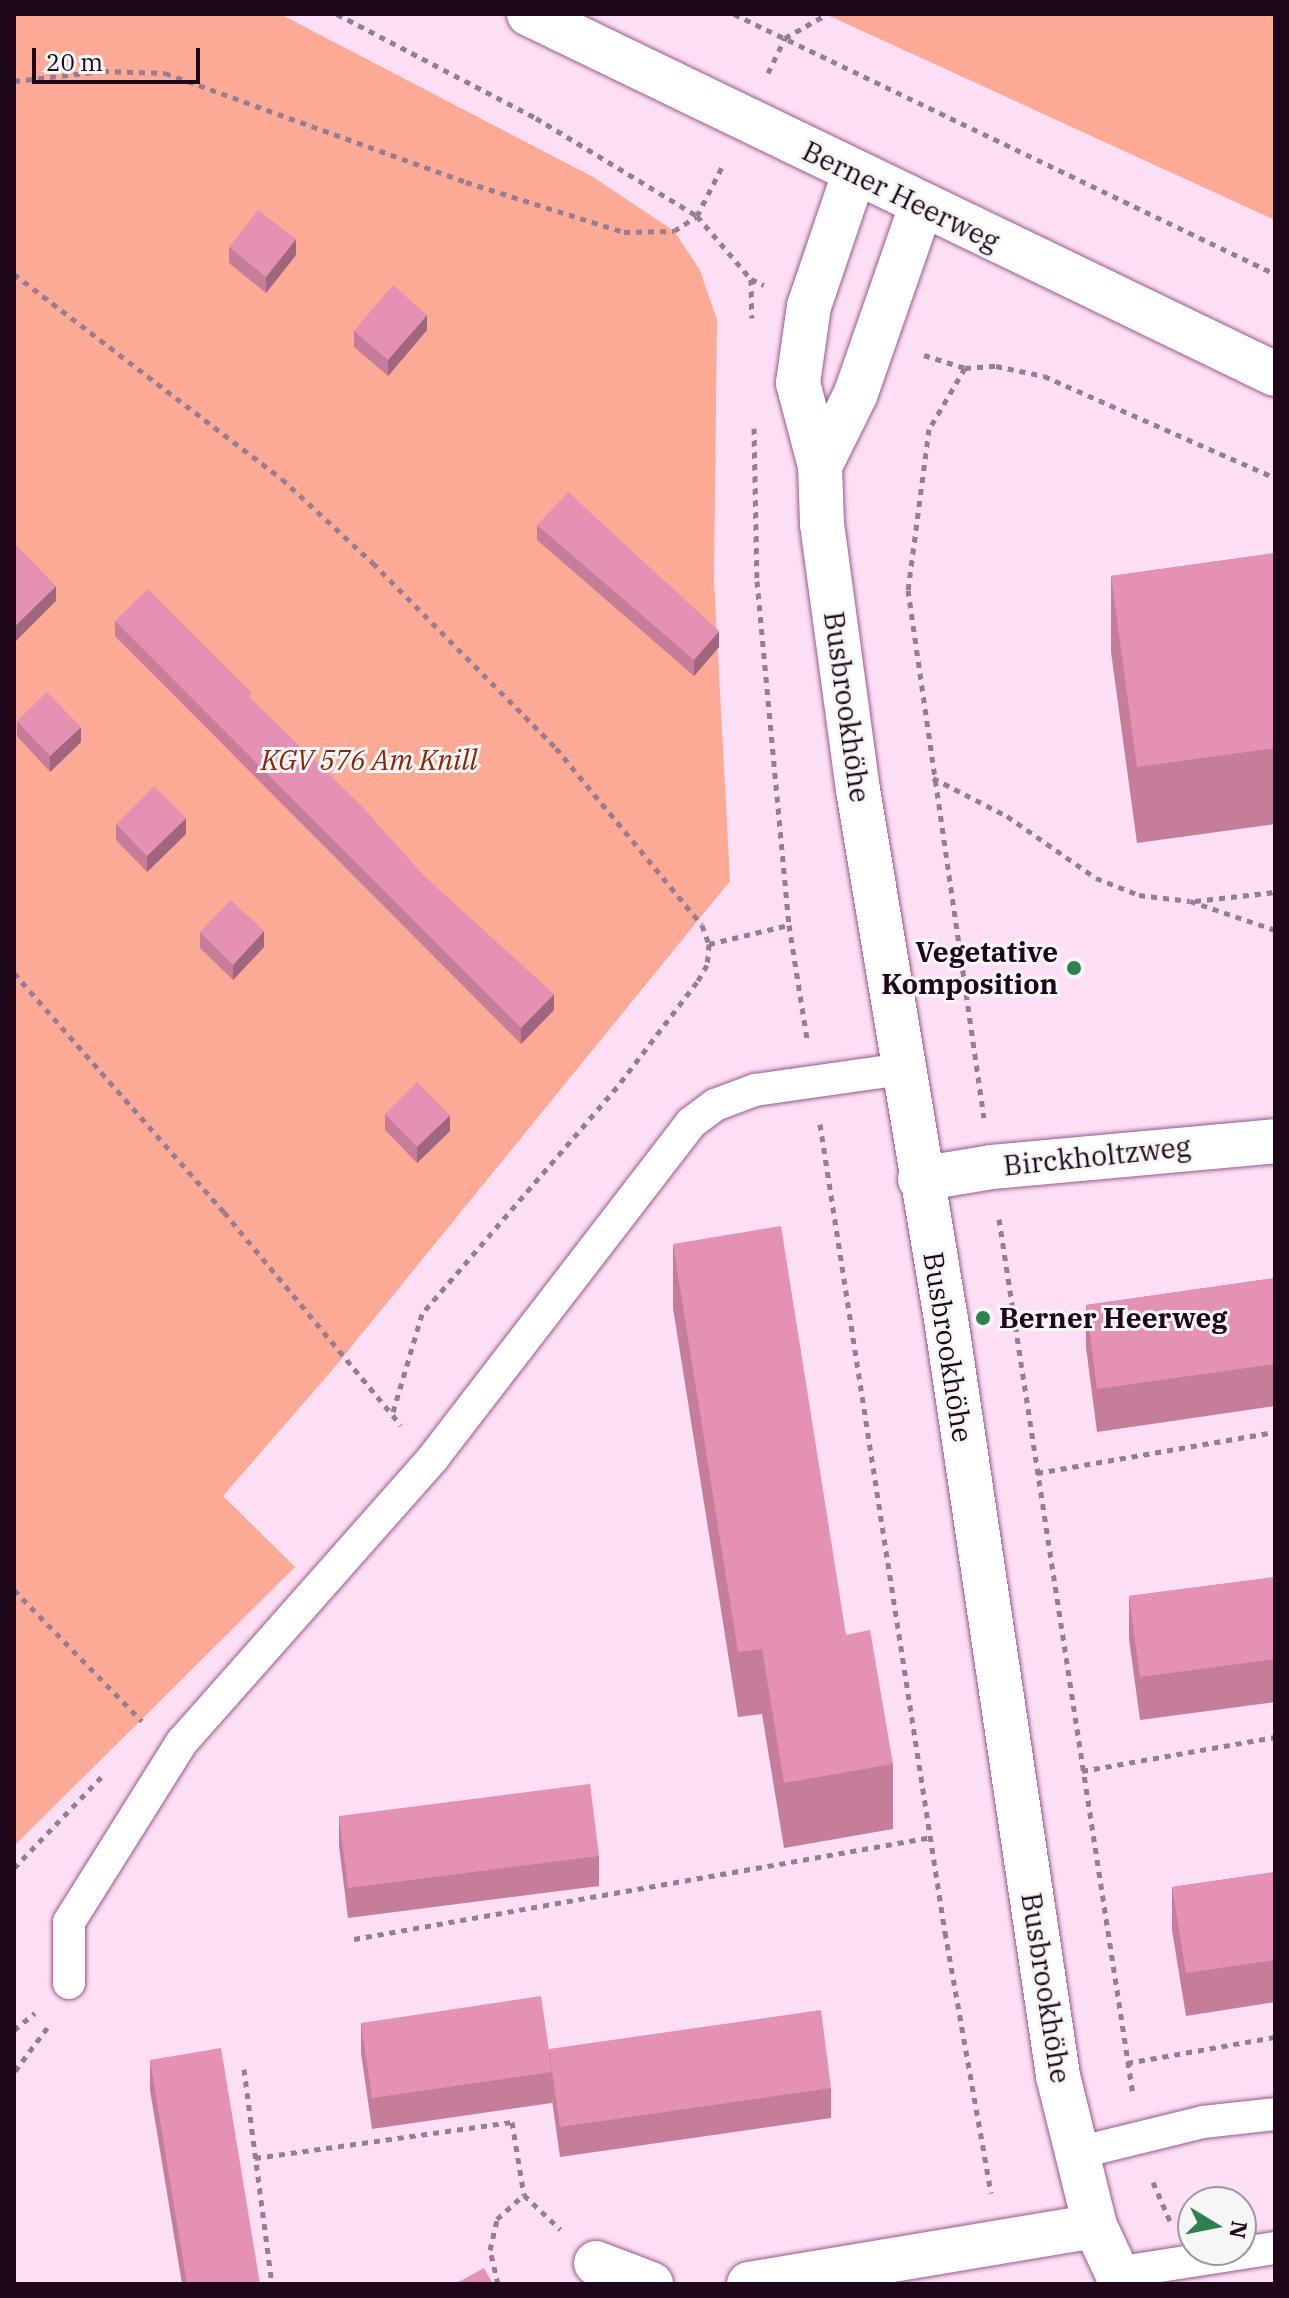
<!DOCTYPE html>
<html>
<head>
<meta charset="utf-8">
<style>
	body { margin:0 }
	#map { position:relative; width:1289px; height:2298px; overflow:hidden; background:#fddff5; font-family:"IBM Plex Serif",serif }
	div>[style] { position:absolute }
	.green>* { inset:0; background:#fcaa96 }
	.path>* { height:5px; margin-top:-2.5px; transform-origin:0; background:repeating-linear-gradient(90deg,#987d92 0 6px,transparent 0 12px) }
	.roads { filter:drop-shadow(0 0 2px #99598d) drop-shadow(0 0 2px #99598d) }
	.service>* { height:32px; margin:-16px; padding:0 16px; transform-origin:16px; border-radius:16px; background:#fff }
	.minor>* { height:44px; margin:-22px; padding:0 22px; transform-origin:22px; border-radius:22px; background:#fff }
	.secondary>* { height:44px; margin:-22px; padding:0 22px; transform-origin:22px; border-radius:22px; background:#fff }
	.wall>* { inset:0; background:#c57d9a }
	.shaded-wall>* { inset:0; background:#a0667d }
	.building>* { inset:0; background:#e591b3 }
	.dots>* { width:22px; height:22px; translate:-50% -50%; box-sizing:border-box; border:4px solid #f6f6f6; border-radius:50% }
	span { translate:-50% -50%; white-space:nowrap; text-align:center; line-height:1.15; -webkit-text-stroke:6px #f6f6f6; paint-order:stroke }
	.street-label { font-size:28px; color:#1f071b }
	.park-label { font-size:28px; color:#8e2307; font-style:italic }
	.poi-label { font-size:28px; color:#1f071b; font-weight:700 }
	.right { translate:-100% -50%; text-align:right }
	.left { translate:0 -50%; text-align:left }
	.frame { position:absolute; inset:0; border:16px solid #1f071b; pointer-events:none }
	.north { position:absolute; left:1177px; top:2186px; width:80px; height:80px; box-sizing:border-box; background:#f6f6f6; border:2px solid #a0969e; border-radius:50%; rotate:100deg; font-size:22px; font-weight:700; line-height:32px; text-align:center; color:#1f071b }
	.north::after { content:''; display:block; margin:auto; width:28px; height:36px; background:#2f7f50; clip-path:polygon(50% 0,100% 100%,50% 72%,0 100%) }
	.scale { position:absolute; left:32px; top:48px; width:168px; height:36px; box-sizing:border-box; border:4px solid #1f071b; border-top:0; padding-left:10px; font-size:24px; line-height:28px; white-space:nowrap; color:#1f071b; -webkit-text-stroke:6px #f6f6f6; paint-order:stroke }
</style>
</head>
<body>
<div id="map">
	<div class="green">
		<div style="clip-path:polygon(14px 14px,280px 14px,593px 177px,674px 231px,700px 270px,717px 320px,714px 580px,730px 881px,334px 1368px,223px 1496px,295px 1567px,14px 1846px)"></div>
		<div style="clip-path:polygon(825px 14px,1275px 14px,1275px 220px)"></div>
	</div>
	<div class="path">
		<div style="left:337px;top:14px;width:225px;rotate:27.6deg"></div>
		<div style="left:536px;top:118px;width:188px;rotate:31.3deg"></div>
		<div style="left:697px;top:216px;width:83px;rotate:49.4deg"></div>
		<div style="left:751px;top:279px;width:14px;rotate:25deg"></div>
		<div style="left:734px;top:14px;width:600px;rotate:25.67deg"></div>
		<div style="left:768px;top:73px;width:39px;rotate:-64deg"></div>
		<div style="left:785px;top:38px;width:48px;rotate:-29.7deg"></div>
		<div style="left:14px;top:81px;width:90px;rotate:-6.4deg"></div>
		<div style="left:103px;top:71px;width:62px;rotate:1.8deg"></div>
		<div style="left:165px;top:73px;width:320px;rotate:19.9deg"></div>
		<div style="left:466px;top:182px;width:166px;rotate:17.6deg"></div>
		<div style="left:624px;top:232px;width:50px;rotate:-1.1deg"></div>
		<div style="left:674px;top:231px;width:27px;rotate:-33deg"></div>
		<div style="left:697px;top:216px;width:57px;rotate:-63deg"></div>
		<div style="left:14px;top:274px;width:337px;rotate:37.4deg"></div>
		<div style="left:282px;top:479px;width:124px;rotate:42.7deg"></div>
		<div style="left:373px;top:563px;width:260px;rotate:45.3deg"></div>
		<div style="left:556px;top:748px;width:229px;rotate:50.5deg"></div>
		<div style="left:702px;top:925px;width:20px;rotate:70deg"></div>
		<div style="left:709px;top:944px;width:21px;rotate:95deg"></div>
		<div style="left:707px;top:965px;width:20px;rotate:120deg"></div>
		<div style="left:697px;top:982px;width:132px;rotate:127.3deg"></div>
		<div style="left:617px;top:1087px;width:299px;rotate:130.7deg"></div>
		<div style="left:422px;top:1314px;width:105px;rotate:106.5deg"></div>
		<div style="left:751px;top:279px;width:39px;rotate:89deg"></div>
		<div style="left:924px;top:355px;width:43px;rotate:17.6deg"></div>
		<div style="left:965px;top:368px;width:31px;rotate:-4deg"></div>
		<div style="left:996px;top:366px;width:49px;rotate:11.8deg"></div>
		<div style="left:1044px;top:376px;width:253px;rotate:23.8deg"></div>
		<div style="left:965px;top:368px;width:71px;rotate:120.5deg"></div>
		<div style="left:929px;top:429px;width:162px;rotate:97.4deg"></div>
		<div style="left:908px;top:590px;width:533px;rotate:81.81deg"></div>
		<div style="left:754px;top:428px;width:153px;rotate:88.9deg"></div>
		<div style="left:757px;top:581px;width:345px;rotate:84.7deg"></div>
		<div style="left:789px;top:925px;width:115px;rotate:81deg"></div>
		<div style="left:933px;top:778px;width:83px;rotate:27.2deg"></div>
		<div style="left:1007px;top:816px;width:108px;rotate:34.9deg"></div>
		<div style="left:1096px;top:878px;width:46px;rotate:21.6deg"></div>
		<div style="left:1139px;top:895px;width:51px;rotate:6.7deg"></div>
		<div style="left:1190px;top:901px;width:90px;rotate:18.8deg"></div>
		<div style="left:1195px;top:901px;width:81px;rotate:-6.4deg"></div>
		<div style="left:709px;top:944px;width:82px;rotate:-13.4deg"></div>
		<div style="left:14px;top:973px;width:318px;rotate:48.7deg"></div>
		<div style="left:224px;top:1212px;width:277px;rotate:50.3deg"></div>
		<div style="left:820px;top:1124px;width:818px;rotate:81.21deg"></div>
		<div style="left:945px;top:1932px;width:265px;rotate:80deg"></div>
		<div style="left:999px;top:1219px;width:886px;rotate:81.3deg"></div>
		<div style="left:1037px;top:1473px;width:242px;rotate:-9.8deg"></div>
		<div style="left:14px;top:1590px;width:183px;rotate:45.7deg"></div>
		<div style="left:1082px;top:1771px;width:196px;rotate:-10deg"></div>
		<div style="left:14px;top:1868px;width:132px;rotate:-46.2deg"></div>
		<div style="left:354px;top:1939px;width:587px;rotate:-10.01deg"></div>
		<div style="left:14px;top:2030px;width:27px;rotate:-39deg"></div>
		<div style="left:1127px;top:2063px;width:150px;rotate:-10deg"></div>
		<div style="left:244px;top:2069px;width:217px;rotate:82.6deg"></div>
		<div style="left:15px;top:2071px;width:59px;rotate:-53.3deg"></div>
		<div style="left:255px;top:2158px;width:260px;rotate:-8deg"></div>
		<div style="left:512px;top:2122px;width:74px;rotate:80.7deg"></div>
		<div style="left:524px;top:2195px;width:50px;rotate:43.4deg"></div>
		<div style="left:1153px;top:2182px;width:43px;rotate:66.4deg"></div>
		<div style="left:498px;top:2284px;width:35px;rotate:-103deg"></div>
		<div style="left:490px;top:2250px;width:32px;rotate:-77deg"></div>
		<div style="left:497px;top:2219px;width:36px;rotate:-42deg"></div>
	</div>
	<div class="roads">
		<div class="service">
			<div style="left:69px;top:1983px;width:61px;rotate:-90deg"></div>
			<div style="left:69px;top:1922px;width:213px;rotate:-57.9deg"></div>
			<div style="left:182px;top:1742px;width:379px;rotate:-48.5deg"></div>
			<div style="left:433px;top:1458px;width:423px;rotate:-52.4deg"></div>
			<div style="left:691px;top:1123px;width:30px;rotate:-37deg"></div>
			<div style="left:715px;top:1105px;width:43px;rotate:-20.6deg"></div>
			<div style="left:755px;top:1090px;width:149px;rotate:-8.1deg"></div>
			<div style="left:1077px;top:2153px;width:130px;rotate:-13.8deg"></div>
			<div style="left:1203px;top:2122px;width:72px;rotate:-6.3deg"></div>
			<div style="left:1115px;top:2273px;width:162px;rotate:-8.9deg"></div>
		</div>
		<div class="minor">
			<div style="left:854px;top:174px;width:139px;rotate:108.8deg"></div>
			<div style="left:809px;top:306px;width:78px;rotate:98.1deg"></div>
			<div style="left:798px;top:383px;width:86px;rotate:75.2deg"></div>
			<div style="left:820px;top:466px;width:58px;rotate:88deg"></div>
			<div style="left:822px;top:524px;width:268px;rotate:82.3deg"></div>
			<div style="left:858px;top:790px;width:536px;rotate:80.56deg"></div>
			<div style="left:946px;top:1319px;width:765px;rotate:81.58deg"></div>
			<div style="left:1058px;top:2076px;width:154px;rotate:76.1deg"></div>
			<div style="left:1095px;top:2226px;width:64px;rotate:65deg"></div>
			<div style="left:820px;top:466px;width:81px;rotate:-63.7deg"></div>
			<div style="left:856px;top:393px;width:198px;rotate:-70.8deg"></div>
			<div style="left:920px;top:1179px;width:73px;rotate:-9.5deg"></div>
			<div style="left:992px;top:1167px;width:284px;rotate:-5.2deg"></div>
			<div style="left:596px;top:2263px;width:59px;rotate:20.9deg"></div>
			<div style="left:749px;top:2284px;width:351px;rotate:-9.5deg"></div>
		</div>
		<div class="secondary">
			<div style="left:529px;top:14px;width:828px;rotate:25.76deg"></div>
		</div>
	</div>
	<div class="wall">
		<div style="clip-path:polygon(229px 247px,296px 255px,266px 293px,229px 263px)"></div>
		<div style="clip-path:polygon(427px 330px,388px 376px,354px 347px,354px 331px)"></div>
		<div style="clip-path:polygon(537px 525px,719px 647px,694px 676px,537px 540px)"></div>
		<div style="clip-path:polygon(1275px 553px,1275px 824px,1137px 843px,1111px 652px,1111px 576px)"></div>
		<div style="clip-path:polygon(115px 621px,252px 700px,554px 1010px,521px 1044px,115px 636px)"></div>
		<div style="clip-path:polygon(17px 721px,81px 742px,50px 772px,17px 736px)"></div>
		<div style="clip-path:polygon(116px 824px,186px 834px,147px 872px,116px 840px)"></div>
		<div style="clip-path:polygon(200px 932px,264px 947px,233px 980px,200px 948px)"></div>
		<div style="clip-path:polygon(385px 1114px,450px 1131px,417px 1163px,385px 1130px)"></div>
		<div style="clip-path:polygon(673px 1244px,846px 1635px,893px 1764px,893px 1829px,784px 1848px,762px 1714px,738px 1717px,673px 1308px)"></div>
		<div style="clip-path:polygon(1275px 1278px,1275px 1406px,1097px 1432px,1086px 1347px,1086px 1305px)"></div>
		<div style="clip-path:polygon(1275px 1577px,1275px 1702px,1140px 1720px,1129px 1639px,1129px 1596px)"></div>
		<div style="clip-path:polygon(339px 1816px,599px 1856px,599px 1886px,348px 1918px,339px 1846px)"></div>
		<div style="clip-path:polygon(1275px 1872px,1275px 2002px,1186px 2016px,1172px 1930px,1172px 1887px)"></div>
		<div style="clip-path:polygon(361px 2023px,549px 2051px,831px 2088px,831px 2118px,560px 2157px,552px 2100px,552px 2103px,372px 2129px,361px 2053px)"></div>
		<div style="clip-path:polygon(150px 2060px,260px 2284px,182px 2284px,150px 2090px)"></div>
	</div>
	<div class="shaded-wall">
		<div style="clip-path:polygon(296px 239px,296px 255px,266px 293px,266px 277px)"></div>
		<div style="clip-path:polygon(427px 315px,427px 330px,388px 376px,388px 360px)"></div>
		<div style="clip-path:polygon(56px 586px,56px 601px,14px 643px,14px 627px)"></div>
		<div style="clip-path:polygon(719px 631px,719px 647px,694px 676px,694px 660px)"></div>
		<div style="clip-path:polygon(81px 727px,81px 742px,50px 772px,50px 756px)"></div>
		<div style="clip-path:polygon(186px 818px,186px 834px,147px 872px,147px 856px)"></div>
		<div style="clip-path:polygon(264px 931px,264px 947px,233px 980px,233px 965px)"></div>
		<div style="clip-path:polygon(554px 994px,554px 1010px,521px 1044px,521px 1028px)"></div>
		<div style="clip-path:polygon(450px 1115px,450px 1131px,417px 1163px,417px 1147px)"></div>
	</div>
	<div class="building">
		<div style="clip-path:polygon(258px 210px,296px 239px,266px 277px,229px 247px)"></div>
		<div style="clip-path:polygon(393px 285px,427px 315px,388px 360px,354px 331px)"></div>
		<div style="clip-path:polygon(568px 492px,719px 631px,694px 660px,537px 525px)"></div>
		<div style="clip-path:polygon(14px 543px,56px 586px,14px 627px)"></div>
		<div style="clip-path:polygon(1275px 553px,1275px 748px,1137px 767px,1111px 576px)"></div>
		<div style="clip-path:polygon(148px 589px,252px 693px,249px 697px,362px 806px,423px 875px,554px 994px,521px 1028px,115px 621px)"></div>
		<div style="clip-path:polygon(47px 692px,81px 727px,50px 756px,17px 721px)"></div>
		<div style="clip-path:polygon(154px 786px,186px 818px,147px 856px,116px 824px)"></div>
		<div style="clip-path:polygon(231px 900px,264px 931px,233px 965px,200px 932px)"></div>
		<div style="clip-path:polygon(417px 1082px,450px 1115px,417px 1147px,385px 1114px)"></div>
		<div style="clip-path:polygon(781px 1226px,846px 1635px,870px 1630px,893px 1764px,784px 1783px,762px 1649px,738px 1652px,673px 1244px)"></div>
		<div style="clip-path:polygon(1275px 1278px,1275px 1364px,1097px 1389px,1086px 1305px)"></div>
		<div style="clip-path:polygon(1275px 1577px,1275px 1659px,1140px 1677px,1129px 1596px)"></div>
		<div style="clip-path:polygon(590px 1784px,599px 1856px,348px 1888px,339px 1816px)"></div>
		<div style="clip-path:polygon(1275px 1872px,1275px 1960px,1186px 1973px,1172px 1887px)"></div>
		<div style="clip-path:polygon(541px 1996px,552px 2072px,372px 2098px,361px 2023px)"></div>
		<div style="clip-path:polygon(821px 2010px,831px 2088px,560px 2127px,549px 2049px)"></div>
		<div style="clip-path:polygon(221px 2048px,260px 2284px,187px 2284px,150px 2060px)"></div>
		<div style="clip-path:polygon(484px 2268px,493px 2284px,455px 2284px)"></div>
	</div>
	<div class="dots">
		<div style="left:1074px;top:968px;background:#2f7f50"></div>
		<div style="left:983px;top:1318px;background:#2f7f50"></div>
	</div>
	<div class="street-label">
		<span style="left:901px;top:196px;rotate:26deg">Berner Heerweg</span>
		<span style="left:847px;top:707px;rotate:82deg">Busbrookhöhe</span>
		<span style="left:1097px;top:1156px;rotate:-6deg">Birckholtzweg</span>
		<span style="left:948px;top:1347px;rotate:81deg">Busbrookhöhe</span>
		<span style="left:1046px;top:1988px;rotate:81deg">Busbrookhöhe</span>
	</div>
	<div class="park-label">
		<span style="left:369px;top:760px">KGV 576 Am Knill</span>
	</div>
	<div class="poi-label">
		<span class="right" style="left:1058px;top:968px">Vegetative<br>Komposition</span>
		<span class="left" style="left:999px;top:1318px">Berner Heerweg</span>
	</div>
	<div class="frame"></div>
	<div class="north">N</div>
	<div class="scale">20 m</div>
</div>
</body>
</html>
